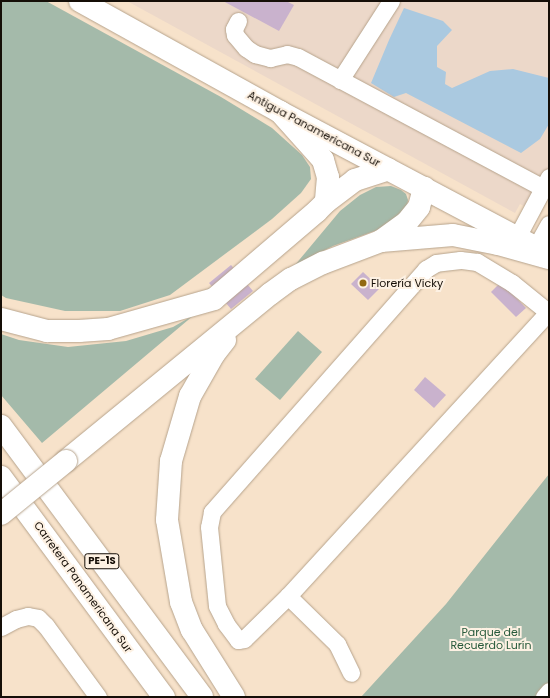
<!DOCTYPE html>
<html>
<head>
<meta charset="utf-8">
<style>
	body { margin:0 }
	#map { position:relative; width:550px; height:698px; overflow:hidden; background:#f7e2ca; font-family:Poppins,sans-serif }
	div>[style] { position:absolute }
	.industrial>* { inset:0; background:#ecd8c9 }
	.green>* { inset:0; background:#a4baaa }
	.water>* { inset:0; background:#aac9e0 }
	.building>* { inset:0; background:#c9b2cd }
	.roads { filter:drop-shadow(0 0 1px #b6a38c) drop-shadow(0 0 1px #b6a38c) }
	.minor>* { height:17px; margin:-8.5px; padding:0 8.5px; transform-origin:8.5px; border-radius:8.5px; background:#fff }
	.major>* { height:22px; margin:-11px; padding:0 11px; transform-origin:11px; border-radius:11px; background:#fff }
	.highway>* { height:22px; margin:-11px; padding:0 11px; transform-origin:11px; border-radius:11px; background:#fff }
	.bridges { filter:drop-shadow(0 0 1px #b6a38c) drop-shadow(0 0 1px #b6a38c) }
	.highway-bridge>* { height:22px; margin:-11px; padding:0 11px; transform-origin:11px; border-radius:11px; background:#fff }
	.dots>* { width:11px; height:11px; translate:-50% -50%; box-sizing:border-box; border:2px solid #fdf1e3; border-radius:50% }
	span { translate:-50% -50%; white-space:nowrap; text-align:center; line-height:1.15; -webkit-text-stroke:4px #fdf1e3; paint-order:stroke }
	.shield-label span { padding:1px 3px; background:#fdf1e3; border:1px solid; border-radius:3px; -webkit-text-stroke-width:0 }
	.shield-label { font-size:10px; color:#150e07; font-weight:700 }
	.street-label { font-size:11px; color:#150e07 }
	.poi-label { font-size:11px; color:#150e07 }
	.left { translate:0 -50%; text-align:left }
	.park-label { font-size:11px; color:#275a3b }
	.frame { position:absolute; inset:0; border:2px solid #150e07; pointer-events:none }
</style>
</head>
<body>
<div id="map">
	<div class="industrial">
		<div style="clip-path:polygon(127px 1px,549px 1px,549px 194px,538px 213px,520px 204px,515px 213px)"></div>
	</div>
	<div class="green">
		<div style="clip-path:polygon(1px 1px,46px 1px,221px 97px,272px 128px,302px 155px,310px 167px,311px 179px,301px 193px,272px 219px,170px 295px,120px 311px,65px 311px,6px 298px,1px 295px)"></div>
		<div style="clip-path:polygon(391px 186px,401px 190px,406px 194px,408px 200px,407px 208px,383px 228px,333px 246px,295px 265px,340px 211px,360px 195px,376px 187px)"></div>
		<div style="clip-path:polygon(194px 315px,42px 443px,1px 395px,1px 334px,19px 340px,68px 347px,126px 341px,173px 327px)"></div>
		<div style="clip-path:polygon(298px 331px,322px 352px,280px 400px,255px 379px)"></div>
		<div style="clip-path:polygon(549px 474px,549px 697px,361px 697px,446px 604px)"></div>
	</div>
	<div class="water">
		<div style="clip-path:polygon(404px 8px,443px 21px,452px 30px,437px 46px,437px 67px,446px 72px,445px 84px,452px 88px,490px 71px,513px 69px,549px 78px,549px 124px,540px 139px,521px 153px,406px 93px,394px 97px,371px 83px,389px 40px)"></div>
	</div>
	<div class="building">
		<div style="clip-path:polygon(223px 1px,286px 1px,294px 5px,279px 31px)"></div>
		<div style="clip-path:polygon(231px 265px,253px 291px,231px 309px,209px 283px)"></div>
		<div style="clip-path:polygon(363px 272px,380px 288px,368px 300px,351px 284px)"></div>
		<div style="clip-path:polygon(501px 282px,526px 308px,516px 317px,491px 292px)"></div>
		<div style="clip-path:polygon(425px 377px,446px 395px,434px 408px,414px 390px)"></div>
	</div>
	<div class="roads">
		<div class="minor">
			<div style="left:238px;top:21px;width:9px;rotate:117deg"></div>
			<div style="left:234px;top:29px;width:6px;rotate:81deg"></div>
			<div style="left:235px;top:35px;width:17px;rotate:50deg"></div>
			<div style="left:246px;top:48px;width:11px;rotate:34deg"></div>
			<div style="left:255px;top:54px;width:16px;rotate:15deg"></div>
			<div style="left:270px;top:58px;width:17px;rotate:-13deg"></div>
			<div style="left:287px;top:54px;width:11px;rotate:15deg"></div>
			<div style="left:298px;top:57px;width:278px;rotate:28.1deg"></div>
			<div style="left:340px;top:80px;width:94px;rotate:-57.2deg"></div>
			<div style="left:517px;top:237px;width:68px;rotate:-61.9deg"></div>
			<div style="left:536px;top:247px;width:26px;rotate:-61deg"></div>
			<div style="left:548px;top:312px;width:46px;rotate:-141.1deg"></div>
			<div style="left:512px;top:283px;width:41px;rotate:-149deg"></div>
			<div style="left:477px;top:262px;width:17px;rotate:-173deg"></div>
			<div style="left:460px;top:260px;width:24px;rotate:173deg"></div>
			<div style="left:436px;top:263px;width:12px;rotate:149deg"></div>
			<div style="left:426px;top:269px;width:324px;rotate:131.4deg"></div>
			<div style="left:212px;top:512px;width:15px;rotate:101deg"></div>
			<div style="left:209px;top:527px;width:79px;rotate:84.2deg"></div>
			<div style="left:217px;top:606px;width:20px;rotate:63deg"></div>
			<div style="left:226px;top:624px;width:20px;rotate:53deg"></div>
			<div style="left:238px;top:640px;width:6px;rotate:-9deg"></div>
			<div style="left:244px;top:639px;width:62px;rotate:-44.3deg"></div>
			<div style="left:288px;top:596px;width:385px;rotate:-47.5deg"></div>
			<div style="left:548px;top:312px;width:2px;rotate:-63deg"></div>
			<div style="left:288px;top:596px;width:69px;rotate:44.4deg"></div>
			<div style="left:337px;top:644px;width:32px;rotate:64deg"></div>
			<div style="left:1px;top:627px;width:17px;rotate:-28deg"></div>
			<div style="left:16px;top:619px;width:12px;rotate:-14deg"></div>
			<div style="left:28px;top:616px;width:10px;rotate:11deg"></div>
			<div style="left:38px;top:618px;width:11px;rotate:45deg"></div>
			<div style="left:46px;top:626px;width:88px;rotate:53.8deg"></div>
			<div style="left:544px;top:697px;width:8px;rotate:-50deg"></div>
		</div>
		<div class="major">
			<div style="left:80px;top:1px;width:229px;rotate:29deg"></div>
			<div style="left:280px;top:112px;width:301px;rotate:27.9deg"></div>
		</div>
		<div class="highway">
			<div style="left:280px;top:112px;width:64px;rotate:48.1deg"></div>
			<div style="left:323px;top:160px;width:18px;rotate:74deg"></div>
			<div style="left:328px;top:177px;width:25px;rotate:95deg"></div>
			<div style="left:381px;top:241px;width:72px;rotate:-4.8deg"></div>
			<div style="left:453px;top:235px;width:46px;rotate:11.3deg"></div>
			<div style="left:498px;top:244px;width:53px;rotate:15.4deg"></div>
			<div style="left:1px;top:319px;width:48px;rotate:14.6deg"></div>
			<div style="left:47px;top:331px;width:32px"></div>
			<div style="left:79px;top:331px;width:29px;rotate:-4deg"></div>
			<div style="left:108px;top:329px;width:110px;rotate:-15.8deg"></div>
			<div style="left:214px;top:299px;width:135px;rotate:-40.5deg"></div>
			<div style="left:317px;top:211px;width:13px;rotate:-45deg"></div>
			<div style="left:326px;top:202px;width:36px;rotate:-37deg"></div>
			<div style="left:355px;top:180px;width:35px;rotate:-18deg"></div>
			<div style="left:225px;top:340px;width:18px;rotate:128deg"></div>
			<div style="left:214px;top:354px;width:48px;rotate:119.7deg"></div>
			<div style="left:190px;top:396px;width:68px;rotate:106.3deg"></div>
			<div style="left:171px;top:461px;width:59px;rotate:93.9deg"></div>
			<div style="left:167px;top:520px;width:83px;rotate:80.3deg"></div>
			<div style="left:181px;top:602px;width:30px;rotate:69deg"></div>
			<div style="left:192px;top:630px;width:79px;rotate:57.9deg"></div>
			<div style="left:1px;top:426px;width:337px;rotate:53.4deg"></div>
			<div style="left:66px;top:461px;width:264px;rotate:-39.3deg"></div>
			<div style="left:270px;top:294px;width:26px;rotate:-36deg"></div>
			<div style="left:291px;top:279px;width:36px;rotate:-27deg"></div>
			<div style="left:323px;top:263px;width:62px;rotate:-20.8deg"></div>
			<div style="left:381px;top:241px;width:32px;rotate:-36deg"></div>
			<div style="left:407px;top:222px;width:19px;rotate:-51deg"></div>
			<div style="left:419px;top:207px;width:20px;rotate:-75deg"></div>
			<div style="left:1px;top:477px;width:274px;rotate:53.5deg"></div>
		</div>
	</div>
	<div class="bridges">
		<div class="highway-bridge">
			<div style="left:1px;top:514px;width:84px;rotate:-39.2deg"></div>
		</div>
	</div>
	<div class="dots">
		<div style="left:363px;top:283px;background:#926912"></div>
	</div>
	<div class="shield-label">
		<span style="left:102px;top:561px">PE-1S</span>
	</div>
	<div class="street-label">
		<span style="left:314px;top:129px;rotate:28deg">Antigua Panamericana Sur</span>
		<span style="left:83px;top:587px;rotate:54deg">Carretera Panamericana Sur</span>
	</div>
	<div class="poi-label">
		<span class="left" style="left:371px;top:283px">Florería Vicky</span>
	</div>
	<div class="park-label">
		<span style="left:491px;top:639px">Parque del<br>Recuerdo Lurín</span>
	</div>
	<div class="frame"></div>
</div>
</body>
</html>
